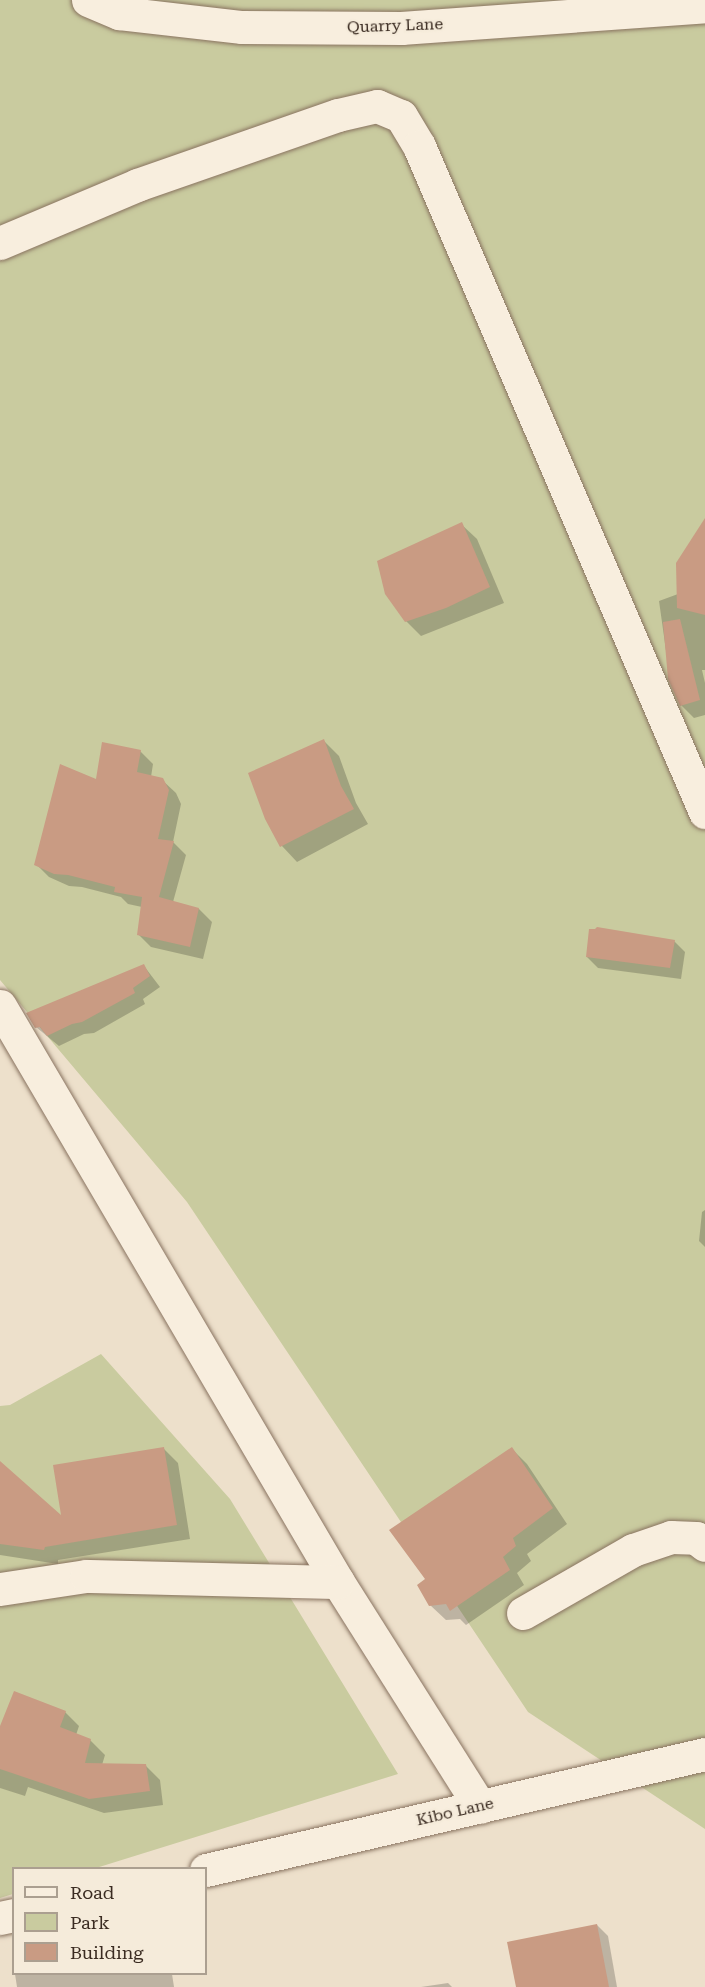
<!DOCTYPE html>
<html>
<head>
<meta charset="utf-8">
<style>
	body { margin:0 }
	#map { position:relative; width:705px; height:1987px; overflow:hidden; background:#ede0cb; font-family:"Roboto Serif",serif }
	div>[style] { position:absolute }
	.green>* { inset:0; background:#c9cb9f }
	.shadow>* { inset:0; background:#0003 }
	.building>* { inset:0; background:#c99b83 }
	.roads { filter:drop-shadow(0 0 2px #897360) drop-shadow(0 0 2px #897360) }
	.minor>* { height:33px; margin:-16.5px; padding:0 16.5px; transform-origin:16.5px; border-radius:16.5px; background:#f8eede }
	span { translate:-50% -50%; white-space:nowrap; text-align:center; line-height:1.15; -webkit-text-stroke:4.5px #f5ebda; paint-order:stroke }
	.street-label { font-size:16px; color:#3b2c22 }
	.legend { position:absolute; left:12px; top:1867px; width:195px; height:108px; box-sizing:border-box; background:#f5ebda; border:2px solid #ab9f90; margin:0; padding:8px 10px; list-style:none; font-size:18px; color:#3b2c22 }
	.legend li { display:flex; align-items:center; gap:12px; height:30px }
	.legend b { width:30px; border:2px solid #ab9f90 }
</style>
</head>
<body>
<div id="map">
	<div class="green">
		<div style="clip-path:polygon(0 0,705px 0,705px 1829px,528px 1712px,187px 1202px,0 980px)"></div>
		<div style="clip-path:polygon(101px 1354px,230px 1499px,398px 1774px,96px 1868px,14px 1868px,13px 1894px,0 1898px,0 1406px,10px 1405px)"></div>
	</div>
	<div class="shadow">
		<div style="clip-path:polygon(705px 521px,705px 670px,702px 670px,705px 683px,705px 715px,694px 718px,681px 705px,670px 679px,659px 601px,678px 594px)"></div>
		<div style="clip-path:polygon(461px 524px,477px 539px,504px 603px,421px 636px,406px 621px)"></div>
		<div style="clip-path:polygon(324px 741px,339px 756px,356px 803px,368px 824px,297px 862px,282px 846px,266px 818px)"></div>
		<div style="clip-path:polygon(140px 751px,153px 764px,151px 777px,162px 780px,176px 793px,181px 804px,173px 842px,186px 855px,173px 902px,199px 909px,212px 922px,203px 959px,151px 947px,138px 934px,142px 907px,128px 904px,121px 897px,82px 887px,69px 886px,49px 877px,36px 864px,97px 781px)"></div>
		<div style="clip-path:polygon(674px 941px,685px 952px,681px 979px,598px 968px,587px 957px)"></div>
		<div style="clip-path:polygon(144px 966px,160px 987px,143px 999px,145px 1004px,94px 1033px,84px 1034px,59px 1046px,36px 1027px)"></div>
		<div style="clip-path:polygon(705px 1210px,705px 1247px,699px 1241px,702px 1212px)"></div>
		<div style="clip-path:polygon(164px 1449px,178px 1463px,190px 1539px,58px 1560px,58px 1564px,0 1555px,0 1463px,63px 1519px)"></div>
		<div style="clip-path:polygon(512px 1449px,527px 1464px,567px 1524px,527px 1554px,531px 1561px,517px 1573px,524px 1585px,466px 1625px,460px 1619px,446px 1620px,430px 1605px)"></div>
		<div style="clip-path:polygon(65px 1712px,79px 1726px,76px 1735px,90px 1740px,105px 1755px,102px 1765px,145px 1765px,160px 1780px,163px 1805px,104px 1813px,28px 1787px,25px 1796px,0 1788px,0 1730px)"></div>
		<div style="clip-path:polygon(597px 1925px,608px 1936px,617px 1987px,517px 1987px)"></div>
		<div style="clip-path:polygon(15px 1974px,172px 1974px,174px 1987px,17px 1987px)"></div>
		<div style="clip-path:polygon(448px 1983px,452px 1987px,421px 1987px)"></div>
	</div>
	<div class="building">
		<div style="clip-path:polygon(705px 518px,705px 615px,677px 608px,676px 563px)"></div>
		<div style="clip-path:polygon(462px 522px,490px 587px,446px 608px,405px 622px,385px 594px,377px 561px)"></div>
		<div style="clip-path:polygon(680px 619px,700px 700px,680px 706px,668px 679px,663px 622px)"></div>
		<div style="clip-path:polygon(324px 739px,341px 786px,354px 809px,280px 847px,265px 819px,248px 773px)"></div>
		<div style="clip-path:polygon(102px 742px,141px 750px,137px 772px,163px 778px,169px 790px,158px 839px,174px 841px,159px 897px,199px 908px,190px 947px,137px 935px,142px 897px,114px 892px,115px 887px,68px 875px,54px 874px,34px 865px,60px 764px,96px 779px)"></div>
		<div style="clip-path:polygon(597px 927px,675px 940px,670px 968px,586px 957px,589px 929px,595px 929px)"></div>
		<div style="clip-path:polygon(144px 964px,150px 976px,133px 988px,135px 993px,82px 1022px,72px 1024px,47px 1036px,40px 1027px,35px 1028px,26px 1013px)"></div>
		<div style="clip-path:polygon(164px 1447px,177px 1525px,45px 1547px,44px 1550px,0 1544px,0 1461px,61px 1515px,53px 1465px)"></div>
		<div style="clip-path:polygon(512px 1447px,553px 1508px,513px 1538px,516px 1546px,503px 1557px,510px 1570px,450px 1611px,446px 1604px,429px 1606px,417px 1585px,425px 1579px,389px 1530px)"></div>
		<div style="clip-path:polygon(14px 1691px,66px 1711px,60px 1727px,91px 1739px,85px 1763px,146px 1764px,150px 1791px,89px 1799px,0 1769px,0 1726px)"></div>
		<div style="clip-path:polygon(597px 1924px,609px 1987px,516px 1987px,507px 1942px)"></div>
	</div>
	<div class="roads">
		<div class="minor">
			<div style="left:88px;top:0;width:34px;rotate:23deg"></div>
			<div style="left:119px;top:13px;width:124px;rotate:6.5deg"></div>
			<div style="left:242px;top:27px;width:159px;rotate:0.4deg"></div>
			<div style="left:401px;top:28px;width:305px;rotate:-4.1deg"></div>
			<div style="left:0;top:243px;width:149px;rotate:-22.9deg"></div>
			<div style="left:137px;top:185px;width:213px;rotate:-19.2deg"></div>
			<div style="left:338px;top:115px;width:40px;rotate:-13deg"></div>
			<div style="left:377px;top:106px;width:26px;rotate:23deg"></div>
			<div style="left:401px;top:116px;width:35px;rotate:59deg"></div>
			<div style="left:419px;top:146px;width:725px;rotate:66.76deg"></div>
			<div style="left:0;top:1006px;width:668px;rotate:59.6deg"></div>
			<div style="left:338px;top:1582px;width:266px;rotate:57.7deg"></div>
			<div style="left:0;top:1589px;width:87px;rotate:-8.6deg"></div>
			<div style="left:86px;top:1576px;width:252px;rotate:1.4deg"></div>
			<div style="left:523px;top:1613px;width:127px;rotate:-29.8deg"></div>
			<div style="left:633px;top:1550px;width:40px;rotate:-18.9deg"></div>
			<div style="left:671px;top:1537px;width:25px;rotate:2deg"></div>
			<div style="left:696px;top:1538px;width:11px;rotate:38deg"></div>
			<div style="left:206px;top:1870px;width:512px;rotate:-13.09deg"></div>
			<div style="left:0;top:1918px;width:14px;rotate:-12deg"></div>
		</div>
	</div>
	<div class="street-label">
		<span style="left:395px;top:26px;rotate:-2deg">Quarry Lane</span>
		<span style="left:455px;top:1812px;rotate:-13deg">Kibo Lane</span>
	</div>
	<ul class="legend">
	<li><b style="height:8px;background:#f8eede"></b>Road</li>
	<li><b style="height:16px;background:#c9cb9f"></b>Park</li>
	<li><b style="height:16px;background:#c99b83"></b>Building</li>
	</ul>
</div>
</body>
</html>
